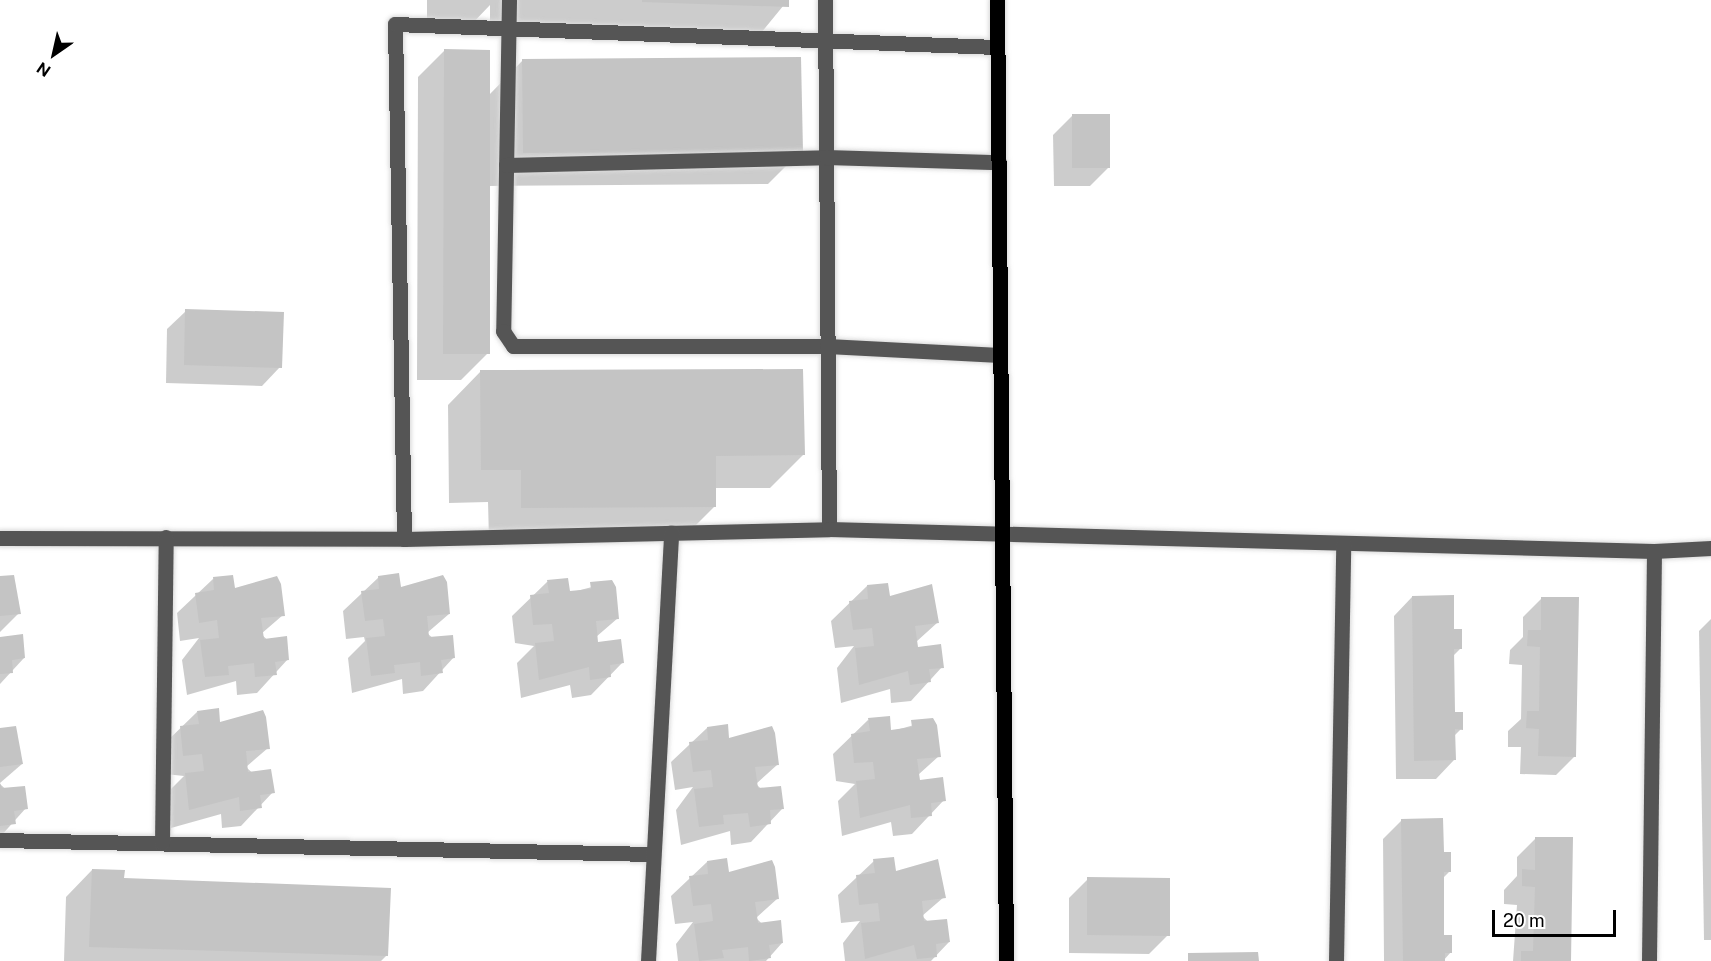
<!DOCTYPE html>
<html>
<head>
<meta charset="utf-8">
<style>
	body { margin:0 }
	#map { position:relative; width:1711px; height:961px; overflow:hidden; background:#fff; font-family:"Public Sans",sans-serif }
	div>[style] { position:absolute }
	.shadow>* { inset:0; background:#0003 }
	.building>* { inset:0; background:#c4c4c4 }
	.roads { filter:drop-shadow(0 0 2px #dbdbdb) drop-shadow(0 0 2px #dbdbdb) }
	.minor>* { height:15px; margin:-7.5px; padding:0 7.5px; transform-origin:7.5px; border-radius:7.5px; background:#555 }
	.major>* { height:15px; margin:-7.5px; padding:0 7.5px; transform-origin:7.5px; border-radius:7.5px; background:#000 }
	span { translate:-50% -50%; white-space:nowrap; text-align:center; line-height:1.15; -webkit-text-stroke:5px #fff; paint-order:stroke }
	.north { position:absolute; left:24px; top:24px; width:60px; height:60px; -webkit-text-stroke:4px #fff; paint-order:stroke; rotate:214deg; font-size:16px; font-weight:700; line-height:24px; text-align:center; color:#000 }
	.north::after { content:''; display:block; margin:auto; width:21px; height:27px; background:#000; clip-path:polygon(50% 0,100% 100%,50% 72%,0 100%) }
	.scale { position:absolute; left:1492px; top:910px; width:124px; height:27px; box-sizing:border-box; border:3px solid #000; border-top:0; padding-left:8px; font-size:18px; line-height:21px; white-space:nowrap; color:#000; -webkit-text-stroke:4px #fff; paint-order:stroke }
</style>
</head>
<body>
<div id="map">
	<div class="shadow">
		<div style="clip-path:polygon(427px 0,788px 0,761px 33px,490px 24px,490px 5px,469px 27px,427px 27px)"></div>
		<div style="clip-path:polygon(445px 50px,489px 95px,523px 60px,801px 151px,768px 184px,488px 186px,488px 353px,461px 380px,417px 380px,418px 77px)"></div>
		<div style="clip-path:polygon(1072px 116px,1109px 167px,1090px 186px,1054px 186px,1053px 135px)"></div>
		<div style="clip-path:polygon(186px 311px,280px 367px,262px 386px,166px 383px,167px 329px)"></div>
		<div style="clip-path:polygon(481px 371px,803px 455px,770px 488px,715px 488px,715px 506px,682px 539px,489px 540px,488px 502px,449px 503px,448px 405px)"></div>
		<div style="clip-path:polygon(379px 577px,449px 614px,427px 633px,454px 657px,423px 691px,403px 694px,402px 679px,352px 693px,348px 658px,365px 641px,364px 637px,346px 639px,343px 611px)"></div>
		<div style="clip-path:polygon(213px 579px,283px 615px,261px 634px,288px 659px,257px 693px,237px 695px,236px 681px,187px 695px,182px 660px,199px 638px,180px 641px,177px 613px)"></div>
		<div style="clip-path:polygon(567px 579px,569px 593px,611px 582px,618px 618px,596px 637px,597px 643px,623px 662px,591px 695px,572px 698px,570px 685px,521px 698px,517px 663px,534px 646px,515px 643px,512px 616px,547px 582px)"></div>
		<div style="clip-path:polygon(0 580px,19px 613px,0 632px)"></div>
		<div style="clip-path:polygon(867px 586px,937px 623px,916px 642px,916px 648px,942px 667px,911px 701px,891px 703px,890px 689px,841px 703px,837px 668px,854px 646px,835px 648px,831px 621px)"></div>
		<div style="clip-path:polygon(1412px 597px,1453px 631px,1460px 649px,1453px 656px,1453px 713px,1461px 729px,1454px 736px,1454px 760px,1436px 779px,1396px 779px,1394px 616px)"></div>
		<div style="clip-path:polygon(1542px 598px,1575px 756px,1556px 775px,1520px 774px,1521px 747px,1508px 747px,1508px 731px,1521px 719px,1522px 665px,1509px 664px,1510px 650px,1523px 637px,1523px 617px)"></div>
		<div style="clip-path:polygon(1711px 619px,1711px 940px,1704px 940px,1699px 631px)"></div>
		<div style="clip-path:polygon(0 638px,24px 658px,0 684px)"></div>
		<div style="clip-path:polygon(197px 712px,268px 748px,246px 767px,273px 792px,241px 826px,222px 828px,221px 814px,171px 828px,167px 793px,184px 776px,165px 774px,162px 746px)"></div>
		<div style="clip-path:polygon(868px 720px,889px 732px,932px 720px,939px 756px,918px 775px,918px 782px,944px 800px,912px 834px,893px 836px,891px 822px,842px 836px,838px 801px,855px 784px,836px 781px,833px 754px)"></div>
		<div style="clip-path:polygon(707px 728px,777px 765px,756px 784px,782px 809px,751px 842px,731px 845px,730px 831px,681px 845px,676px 810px,693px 787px,675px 790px,671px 762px)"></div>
		<div style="clip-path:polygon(0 732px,22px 764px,0 783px)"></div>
		<div style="clip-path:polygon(0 784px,26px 808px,0 837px)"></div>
		<div style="clip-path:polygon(1402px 820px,1442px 854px,1449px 872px,1442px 879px,1443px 937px,1451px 952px,1443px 961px,1384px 961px,1383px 839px)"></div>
		<div style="clip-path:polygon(1536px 838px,1570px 961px,1513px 961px,1517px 905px,1504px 904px,1504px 890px,1517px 876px,1517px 857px)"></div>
		<div style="clip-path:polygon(874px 861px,944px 897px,922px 916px,949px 942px,931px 961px,845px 961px,843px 943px,860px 921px,841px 923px,838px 895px)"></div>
		<div style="clip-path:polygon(707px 862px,777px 899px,756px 918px,782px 943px,766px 961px,678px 961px,676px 944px,693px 922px,675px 924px,671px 896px)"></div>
		<div style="clip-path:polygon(92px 870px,122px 879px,387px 955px,381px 961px,64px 961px,66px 897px)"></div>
		<div style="clip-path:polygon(1088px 879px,1168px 935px,1149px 954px,1069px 953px,1069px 898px)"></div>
	</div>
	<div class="building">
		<div style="clip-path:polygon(642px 0,789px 0,789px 7px,642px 2px)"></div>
		<div style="clip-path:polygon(444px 49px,490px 50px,490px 354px,443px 354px)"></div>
		<div style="clip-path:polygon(801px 57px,803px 152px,523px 153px,522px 59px)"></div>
		<div style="clip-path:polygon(1072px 114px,1110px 114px,1110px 168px,1072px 168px)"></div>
		<div style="clip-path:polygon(185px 309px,284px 312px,282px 368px,184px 365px)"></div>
		<div style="clip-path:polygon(803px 369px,805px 455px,716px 456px,716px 507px,521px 508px,521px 470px,481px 470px,480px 370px)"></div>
		<div style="clip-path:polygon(399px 573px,401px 587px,443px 575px,447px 582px,450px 614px,427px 616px,429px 637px,453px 635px,455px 658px,441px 660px,443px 673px,421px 676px,420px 662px,394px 665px,395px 673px,371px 676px,366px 638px,385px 636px,383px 619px,365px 621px,361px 591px,379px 589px,378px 576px)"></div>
		<div style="clip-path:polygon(14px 575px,21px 614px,0 616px,0 576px)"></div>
		<div style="clip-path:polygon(233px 575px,235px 588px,277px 576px,281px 584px,285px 616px,261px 618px,264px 639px,287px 636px,289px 660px,275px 662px,277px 675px,255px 677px,254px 663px,228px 666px,229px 675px,205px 677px,200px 640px,219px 638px,217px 620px,199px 623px,195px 593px,214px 590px,213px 577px)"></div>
		<div style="clip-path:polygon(568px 578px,570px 591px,591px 589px,590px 582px,612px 580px,616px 587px,619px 619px,596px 621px,598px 642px,621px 639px,624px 663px,610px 665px,611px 677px,590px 680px,589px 667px,539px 680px,535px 643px,554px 641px,552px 624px,533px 625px,530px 595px,549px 593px,547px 580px)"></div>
		<div style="clip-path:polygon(888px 583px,890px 596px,932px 584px,939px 623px,915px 626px,918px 647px,941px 644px,944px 668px,929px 669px,931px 682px,910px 685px,908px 671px,859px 685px,855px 648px,874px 646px,872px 628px,853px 630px,849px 601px,868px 599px,867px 585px)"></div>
		<div style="clip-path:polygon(1454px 595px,1454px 629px,1462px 629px,1462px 649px,1454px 649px,1455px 712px,1463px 712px,1463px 730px,1455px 729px,1456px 760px,1414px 761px,1412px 596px)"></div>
		<div style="clip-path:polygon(1541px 597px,1579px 597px,1576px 757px,1538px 756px,1539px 729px,1526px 728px,1527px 711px,1539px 711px,1540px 647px,1527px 646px,1528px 630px,1541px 630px)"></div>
		<div style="clip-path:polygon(23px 634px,25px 658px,12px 660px,13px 673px,0 674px,0 637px)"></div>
		<div style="clip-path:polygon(219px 708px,220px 722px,263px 710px,266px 717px,270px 749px,246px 751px,248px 772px,271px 769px,275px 793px,260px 795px,262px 808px,240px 811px,239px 797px,189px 810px,185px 773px,204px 771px,202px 754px,183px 756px,180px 726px,199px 724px,197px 711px)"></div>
		<div style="clip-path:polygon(890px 716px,891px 730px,912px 727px,911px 720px,933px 718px,937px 725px,941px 757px,917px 759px,920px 780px,943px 777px,946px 801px,931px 803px,932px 816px,911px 818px,910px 805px,860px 818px,856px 781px,875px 779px,873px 762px,854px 763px,851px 734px,870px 731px,868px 718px)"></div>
		<div style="clip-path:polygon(728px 724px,729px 738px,772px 726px,775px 733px,779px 765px,755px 767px,758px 788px,781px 786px,784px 809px,770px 810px,771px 824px,750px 827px,748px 813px,723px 815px,724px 824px,699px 827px,694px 789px,713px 787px,711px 770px,693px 772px,689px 742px,708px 740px,707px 727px)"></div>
		<div style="clip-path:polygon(16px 726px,23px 764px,0 767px,0 728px)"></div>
		<div style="clip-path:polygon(0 783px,2px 788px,25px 786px,28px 809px,14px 811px,16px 824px,0 826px)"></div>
		<div style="clip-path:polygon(1443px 818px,1444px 852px,1451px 852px,1451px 872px,1444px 872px,1444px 935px,1452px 935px,1452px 953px,1445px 953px,1445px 961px,1403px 961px,1401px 819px)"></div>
		<div style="clip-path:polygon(1535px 837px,1573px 837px,1571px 961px,1521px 961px,1521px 951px,1533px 951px,1535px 887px,1522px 886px,1522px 869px,1535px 870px)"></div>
		<div style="clip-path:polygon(894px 857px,896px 871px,938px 859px,946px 898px,922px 901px,924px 921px,947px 919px,950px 942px,936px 944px,937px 957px,917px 959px,914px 945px,865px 959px,861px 923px,880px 921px,878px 903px,859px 905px,856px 875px,875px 873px,873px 859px)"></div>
		<div style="clip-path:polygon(727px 858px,729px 872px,772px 860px,775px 867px,779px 899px,755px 902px,758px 923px,781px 920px,783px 943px,769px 945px,771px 958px,749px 961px,748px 947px,722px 950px,724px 958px,699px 961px,694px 924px,713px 921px,711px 904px,693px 906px,689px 876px,708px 874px,707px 861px)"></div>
		<div style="clip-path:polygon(92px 869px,125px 870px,124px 878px,391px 888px,388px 956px,89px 947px)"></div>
		<div style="clip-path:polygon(1087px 877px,1170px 878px,1170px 936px,1087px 935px)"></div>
		<div style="clip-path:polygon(1258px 952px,1259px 961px,1188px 961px,1188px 953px)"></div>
	</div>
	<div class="roads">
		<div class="minor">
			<div style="left:509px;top:0;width:331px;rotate:91deg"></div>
			<div style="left:503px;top:331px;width:18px;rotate:56deg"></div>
			<div style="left:513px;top:346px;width:314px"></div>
			<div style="left:827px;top:346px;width:173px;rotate:3deg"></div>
			<div style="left:825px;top:0;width:529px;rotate:89.57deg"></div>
			<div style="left:506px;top:165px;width:320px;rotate:-1.4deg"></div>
			<div style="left:826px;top:157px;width:173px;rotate:1.7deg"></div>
			<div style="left:0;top:538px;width:404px;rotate:0.1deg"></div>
			<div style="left:404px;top:539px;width:425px;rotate:-1.3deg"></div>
			<div style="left:829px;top:529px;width:825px;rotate:1.53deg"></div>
			<div style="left:1654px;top:551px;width:57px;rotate:-3deg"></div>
			<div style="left:404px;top:539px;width:515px;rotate:-91deg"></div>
			<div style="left:395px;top:24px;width:602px;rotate:2.19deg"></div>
			<div style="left:0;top:840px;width:652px;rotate:1.23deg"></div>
			<div style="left:162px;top:843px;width:306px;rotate:-89.3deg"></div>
			<div style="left:648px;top:961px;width:429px;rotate:-86.9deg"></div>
			<div style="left:1336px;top:961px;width:418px;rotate:-89deg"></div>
			<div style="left:1649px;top:961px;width:410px;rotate:-89.3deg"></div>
		</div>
		<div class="major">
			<div style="left:997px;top:0;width:961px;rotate:89.46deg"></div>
		</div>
	</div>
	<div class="north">N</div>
	<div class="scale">20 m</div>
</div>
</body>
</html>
